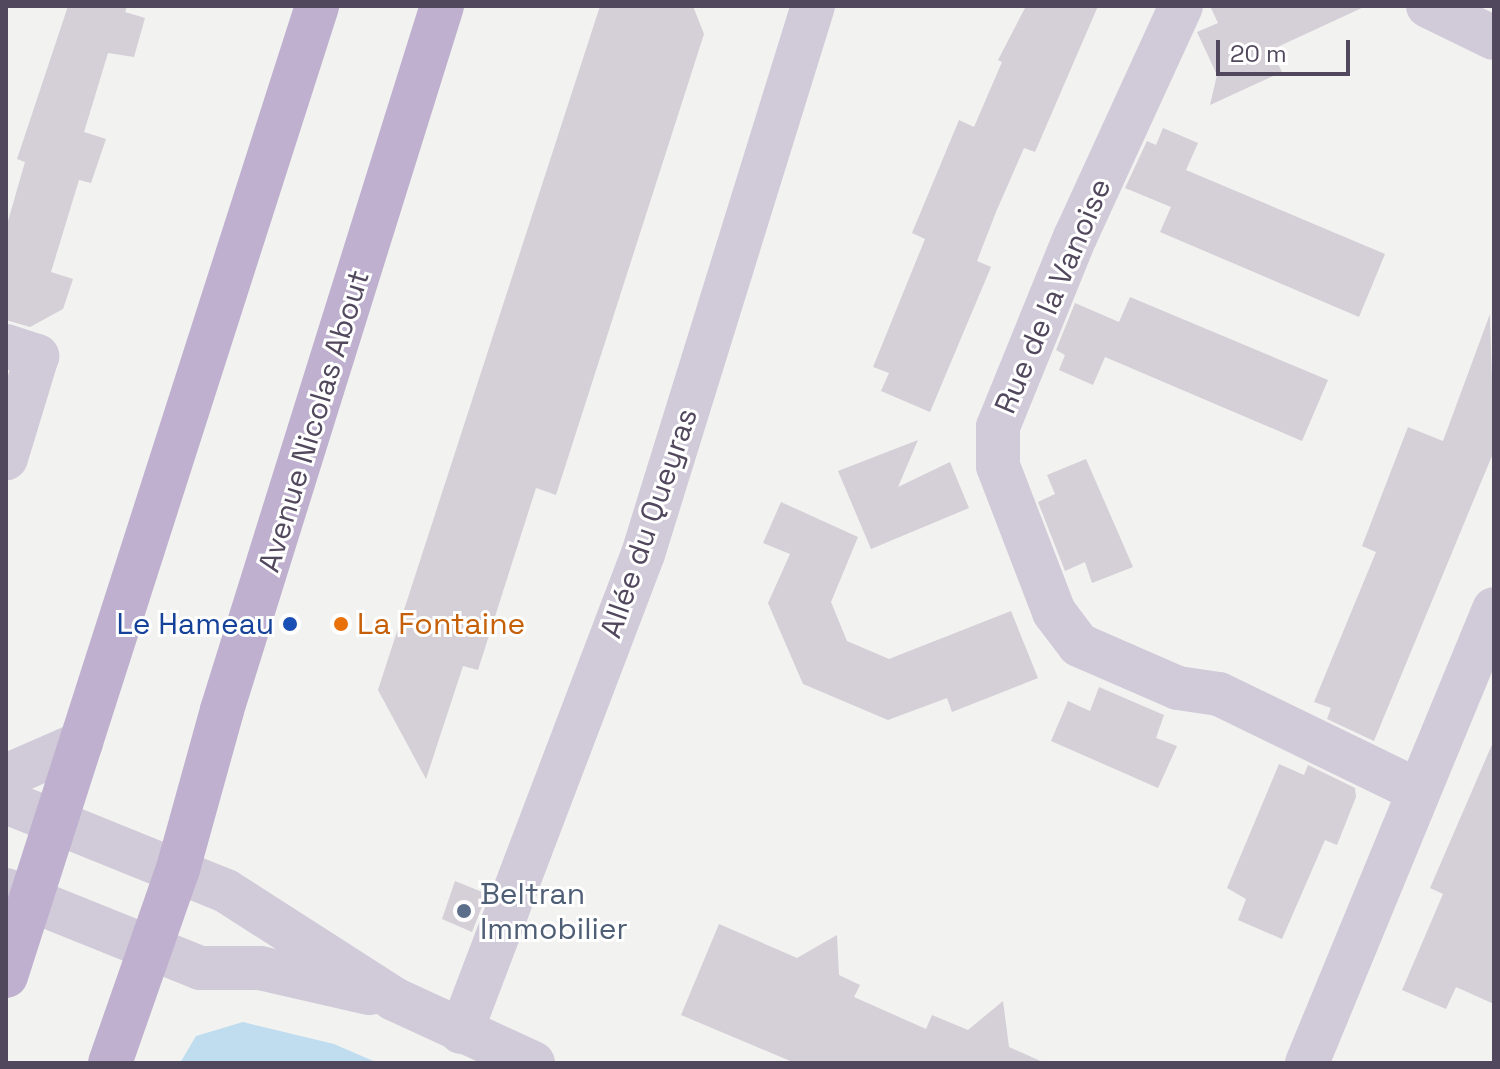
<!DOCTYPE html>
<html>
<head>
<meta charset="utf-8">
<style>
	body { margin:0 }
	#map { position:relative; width:1500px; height:1069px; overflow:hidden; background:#f2f2f0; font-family:"Space Grotesk",sans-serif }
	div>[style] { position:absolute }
	.green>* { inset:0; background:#c0ddef }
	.building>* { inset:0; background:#d5cfd7 }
	.minor>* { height:44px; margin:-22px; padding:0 22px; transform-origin:22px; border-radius:22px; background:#d1cad9 }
	.major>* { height:44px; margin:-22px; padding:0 22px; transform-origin:22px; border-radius:22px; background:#beb0ce }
	.dots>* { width:22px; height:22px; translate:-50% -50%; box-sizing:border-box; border:4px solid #fff; border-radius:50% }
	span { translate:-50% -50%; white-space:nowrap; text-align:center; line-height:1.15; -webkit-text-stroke:6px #fff; paint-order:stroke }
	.street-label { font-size:30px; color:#52485d }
	.transit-label { font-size:30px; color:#164399 }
	.right { translate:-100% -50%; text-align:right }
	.food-label { font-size:30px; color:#c56008 }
	.left { translate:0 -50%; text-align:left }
	.service-label { font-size:30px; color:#4e5e75 }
	.frame { position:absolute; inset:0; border:8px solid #52485d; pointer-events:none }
	.scale { position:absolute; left:1216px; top:40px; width:134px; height:36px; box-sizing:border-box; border:4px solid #52485d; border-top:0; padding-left:10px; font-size:24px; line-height:28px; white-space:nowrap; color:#52485d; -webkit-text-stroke:6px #fff; paint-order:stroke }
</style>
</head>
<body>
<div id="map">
	<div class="green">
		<div style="clip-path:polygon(243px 1022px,334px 1044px,378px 1063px,180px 1063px,196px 1036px)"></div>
	</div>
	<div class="building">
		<div style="clip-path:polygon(68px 6px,127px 6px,125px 12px,145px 18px,134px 57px,108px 53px,84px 132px,106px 139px,91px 183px,79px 180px,51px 272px,73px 279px,63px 309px,30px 327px,6px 320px,6px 228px,25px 162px,17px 159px)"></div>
		<div style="clip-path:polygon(600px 6px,693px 6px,704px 34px,556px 495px,536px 488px,478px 670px,463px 666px,426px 779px,378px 690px)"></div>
		<div style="clip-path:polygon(1026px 6px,1098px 6px,1035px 152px,1024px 148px,996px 212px,977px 261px,991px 267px,930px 412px,881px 391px,889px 373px,873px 367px,925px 239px,912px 233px,959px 120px,974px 127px,1002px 62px,998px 60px)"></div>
		<div style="clip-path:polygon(1210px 6px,1366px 6px,1271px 50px,1282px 72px,1210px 105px,1217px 75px,1197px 32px,1218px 23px)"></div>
		<div style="clip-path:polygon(1163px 128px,1198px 143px,1186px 170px,1385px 254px,1359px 317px,1160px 232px,1171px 207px,1125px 188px,1147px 141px,1156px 145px)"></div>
		<div style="clip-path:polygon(1130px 297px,1328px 380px,1302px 441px,1105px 357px,1093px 385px,1059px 370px,1065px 355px,1056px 350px,1075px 303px,1119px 322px)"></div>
		<div style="clip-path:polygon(1490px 314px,1494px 451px,1374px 741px,1327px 719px,1331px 708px,1314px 702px,1376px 552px,1362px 546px,1408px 427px,1443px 441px)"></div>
		<div style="clip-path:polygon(918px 440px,898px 487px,950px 462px,969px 508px,871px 549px,838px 471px)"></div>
		<div style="clip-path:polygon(1086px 459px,1133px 567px,1092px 583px,1085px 562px,1065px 571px,1038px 502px,1055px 494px,1047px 475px)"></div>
		<div style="clip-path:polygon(781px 502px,858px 537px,831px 602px,847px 641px,889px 659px,1011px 611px,1038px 678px,952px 712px,947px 698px,888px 720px,803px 684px,768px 603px,790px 554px,763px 543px)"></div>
		<div style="clip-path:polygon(1099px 687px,1164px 715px,1156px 738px,1177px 746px,1158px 788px,1051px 741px,1068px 701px,1090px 711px)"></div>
		<div style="clip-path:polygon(1494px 740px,1494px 1004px,1456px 987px,1446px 1009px,1402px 990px,1443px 894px,1430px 888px)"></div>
		<div style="clip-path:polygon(1279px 764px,1304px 775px,1308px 765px,1355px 788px,1356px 797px,1337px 845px,1325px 840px,1282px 939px,1238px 920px,1246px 899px,1227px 888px)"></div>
		<div style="clip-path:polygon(455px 881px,487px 894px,472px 932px,442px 919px)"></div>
		<div style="clip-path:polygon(719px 924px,797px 958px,837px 935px,839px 975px,860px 985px,854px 997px,926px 1029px,932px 1015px,968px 1030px,1003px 1001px,1009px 1047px,1045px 1063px,795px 1063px,681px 1015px)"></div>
	</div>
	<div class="minor">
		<div style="left:1181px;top:6px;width:254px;rotate:114.6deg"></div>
		<div style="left:1075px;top:237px;width:205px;rotate:112.1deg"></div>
		<div style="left:998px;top:427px;width:39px;rotate:90deg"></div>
		<div style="left:998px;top:466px;width:156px;rotate:69deg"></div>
		<div style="left:1054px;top:612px;width:41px;rotate:52.9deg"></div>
		<div style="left:1079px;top:645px;width:108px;rotate:23.5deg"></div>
		<div style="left:1178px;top:688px;width:41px;rotate:8.3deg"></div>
		<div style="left:1219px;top:694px;width:220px;rotate:25.9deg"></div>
		<div style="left:1428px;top:6px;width:73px;rotate:25.9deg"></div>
		<div style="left:6px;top:346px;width:33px;rotate:18deg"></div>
		<div style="left:37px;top:356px;width:107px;rotate:106.9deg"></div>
		<div style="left:6px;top:776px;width:82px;rotate:-23.7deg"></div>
		<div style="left:6px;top:802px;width:237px;rotate:22deg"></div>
		<div style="left:226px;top:891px;width:200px;rotate:32.7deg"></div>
		<div style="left:394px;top:999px;width:153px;rotate:24.7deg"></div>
		<div style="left:6px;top:890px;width:209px;rotate:21.9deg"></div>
		<div style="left:200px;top:968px;width:60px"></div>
		<div style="left:260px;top:968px;width:112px;rotate:12.9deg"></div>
		<div style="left:461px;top:1032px;width:511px;rotate:-69.16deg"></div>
		<div style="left:643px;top:554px;width:574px;rotate:-72.77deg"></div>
		<div style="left:1307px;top:1063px;width:491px;rotate:-67.6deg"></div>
	</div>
	<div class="major">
		<div style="left:6px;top:976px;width:1019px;rotate:-72.22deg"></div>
		<div style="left:110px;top:1063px;width:206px;rotate:-70.7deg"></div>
		<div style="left:178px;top:869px;width:165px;rotate:-74.5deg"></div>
		<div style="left:222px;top:710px;width:738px;rotate:-72.65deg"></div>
	</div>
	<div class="dots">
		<div style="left:290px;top:624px;background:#1a4fb4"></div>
		<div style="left:341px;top:624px;background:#e8710a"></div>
		<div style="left:464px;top:911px;background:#5c6f8a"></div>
	</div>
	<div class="street-label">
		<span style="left:1053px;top:296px;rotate:-67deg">Rue de la Vanoise</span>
		<span style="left:314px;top:421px;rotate:-73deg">Avenue Nicolas About</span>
		<span style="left:649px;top:523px;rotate:-71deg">Allée du Queyras</span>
	</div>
	<div class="transit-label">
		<span class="right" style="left:274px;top:624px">Le Hameau</span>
	</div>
	<div class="food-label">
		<span class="left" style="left:357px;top:624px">La Fontaine</span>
	</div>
	<div class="service-label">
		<span class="left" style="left:480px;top:911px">Beltran<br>Immobilier</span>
	</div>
	<div class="frame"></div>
	<div class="scale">20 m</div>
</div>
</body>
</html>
